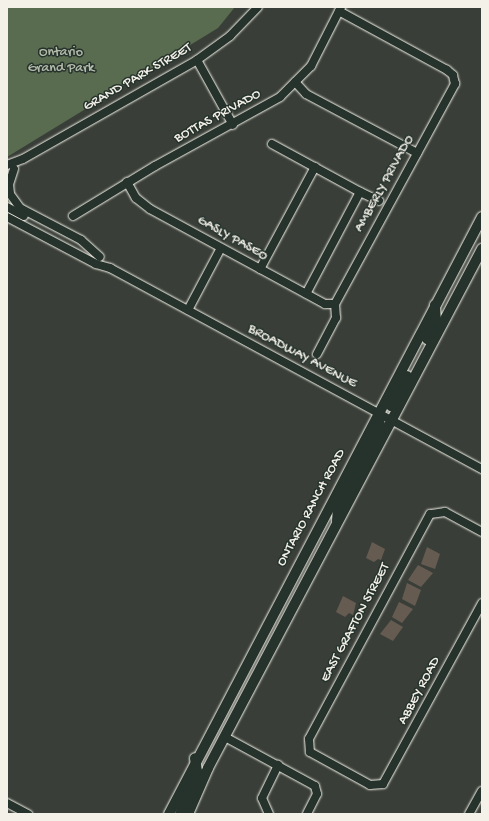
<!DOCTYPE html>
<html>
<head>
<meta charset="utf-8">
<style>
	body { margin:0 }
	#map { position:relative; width:489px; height:821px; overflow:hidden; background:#393f38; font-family:"Gochi Hand",sans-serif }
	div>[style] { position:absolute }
	.green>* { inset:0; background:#5a6c50 }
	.building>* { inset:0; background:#665b51 }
	.roads { filter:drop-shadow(0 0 1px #f4f1e8) drop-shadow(0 0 1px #f4f1e8) }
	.minor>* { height:8px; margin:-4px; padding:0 4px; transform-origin:4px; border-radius:4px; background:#26332d }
	.major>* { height:10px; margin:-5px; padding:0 5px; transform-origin:5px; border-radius:5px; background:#26332d }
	span { translate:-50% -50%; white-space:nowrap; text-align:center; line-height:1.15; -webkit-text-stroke:3px #26332d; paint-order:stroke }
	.park-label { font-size:14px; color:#b6bcab }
	.street-label { font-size:14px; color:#f4f1e8 }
	.frame { position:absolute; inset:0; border:8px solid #f4f1e8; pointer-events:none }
</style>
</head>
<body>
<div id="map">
	<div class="green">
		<div style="clip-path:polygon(7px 7px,235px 7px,218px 28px,7px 157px)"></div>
	</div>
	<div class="building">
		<div style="clip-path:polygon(372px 542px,385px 549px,381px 560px,378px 559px,374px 562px,366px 558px)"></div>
		<div style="clip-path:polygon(427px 547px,440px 554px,435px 569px,421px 564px)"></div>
		<div style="clip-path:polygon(418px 565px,433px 573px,421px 587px,408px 580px)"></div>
		<div style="clip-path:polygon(407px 583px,421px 590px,415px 606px,402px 599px)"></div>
		<div style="clip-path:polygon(343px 596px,356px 603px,353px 615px,349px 613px,345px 617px,336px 612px)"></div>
		<div style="clip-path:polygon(399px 602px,413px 609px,402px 623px,392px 617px)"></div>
		<div style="clip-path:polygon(391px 620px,403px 627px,393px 641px,380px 634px)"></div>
	</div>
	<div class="roads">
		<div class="minor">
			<div style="left:197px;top:60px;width:74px;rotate:61deg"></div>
			<div style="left:295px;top:82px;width:16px;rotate:47deg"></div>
			<div style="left:306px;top:94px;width:126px;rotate:28deg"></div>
			<div style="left:272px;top:144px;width:100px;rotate:28.6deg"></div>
			<div style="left:360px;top:192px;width:115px;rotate:117.9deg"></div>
			<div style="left:7px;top:165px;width:17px;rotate:-21deg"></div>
			<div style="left:23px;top:159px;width:200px;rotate:-29.6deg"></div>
			<div style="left:197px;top:60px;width:41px;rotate:-36deg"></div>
			<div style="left:230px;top:36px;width:40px;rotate:-46deg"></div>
			<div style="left:14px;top:169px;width:16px;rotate:108deg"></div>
			<div style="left:9px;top:184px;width:10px;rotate:84deg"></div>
			<div style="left:10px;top:194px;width:17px;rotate:54deg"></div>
			<div style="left:20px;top:208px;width:69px;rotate:27.7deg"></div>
			<div style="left:81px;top:240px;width:25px;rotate:42deg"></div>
			<div style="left:127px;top:182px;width:18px;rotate:61deg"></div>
			<div style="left:136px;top:198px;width:18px;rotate:38deg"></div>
			<div style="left:150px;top:209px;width:199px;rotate:28.5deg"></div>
			<div style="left:325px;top:304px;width:10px"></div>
			<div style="left:360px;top:192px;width:21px;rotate:25deg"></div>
			<div style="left:7px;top:207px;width:19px;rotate:28deg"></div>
			<div style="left:73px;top:216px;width:96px;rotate:-31.4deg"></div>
			<div style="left:155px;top:166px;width:143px;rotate:-28.9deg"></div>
			<div style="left:280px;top:97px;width:44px;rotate:-45deg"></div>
			<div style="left:311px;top:66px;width:66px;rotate:-63deg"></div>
			<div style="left:7px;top:217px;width:101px;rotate:27.8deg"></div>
			<div style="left:96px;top:264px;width:15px;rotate:16deg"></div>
			<div style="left:110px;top:268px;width:423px;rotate:28.4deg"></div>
			<div style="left:260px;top:269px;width:116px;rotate:-61.7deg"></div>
			<div style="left:335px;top:304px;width:251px;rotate:-61.4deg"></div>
			<div style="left:455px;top:84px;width:9px;rotate:-103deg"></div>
			<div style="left:453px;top:75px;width:8px;rotate:-140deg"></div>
			<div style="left:447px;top:70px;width:123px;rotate:-151.4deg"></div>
			<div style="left:188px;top:310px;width:70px;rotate:-62deg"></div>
			<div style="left:317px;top:354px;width:41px;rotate:-62.2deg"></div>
			<div style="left:336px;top:318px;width:14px;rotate:-94deg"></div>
			<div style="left:482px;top:532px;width:42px;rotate:-151.6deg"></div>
			<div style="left:445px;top:512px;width:15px;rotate:172deg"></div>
			<div style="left:430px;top:514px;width:255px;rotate:118.3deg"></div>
			<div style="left:309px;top:739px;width:13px;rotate:86deg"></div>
			<div style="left:310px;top:752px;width:68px;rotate:28.8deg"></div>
			<div style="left:370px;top:785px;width:13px;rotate:-4deg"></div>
			<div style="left:383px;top:784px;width:206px;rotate:-61.3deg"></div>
			<div style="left:225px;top:737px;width:102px;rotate:28.6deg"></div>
			<div style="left:315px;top:786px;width:8px;rotate:76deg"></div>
			<div style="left:317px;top:794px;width:22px;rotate:117deg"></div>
			<div style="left:7px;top:803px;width:24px;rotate:28deg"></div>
			<div style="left:269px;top:814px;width:17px;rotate:-114deg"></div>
			<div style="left:262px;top:798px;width:37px;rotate:-64deg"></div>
			<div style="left:469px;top:814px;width:26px;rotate:-61deg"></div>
		</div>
		<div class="major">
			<div style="left:427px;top:339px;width:20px;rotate:-63deg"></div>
			<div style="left:436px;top:321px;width:16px;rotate:-94deg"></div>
			<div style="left:391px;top:406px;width:34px;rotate:-62deg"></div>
			<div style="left:337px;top:521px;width:14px;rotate:-86deg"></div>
			<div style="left:338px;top:507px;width:92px;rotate:-62.9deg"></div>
			<div style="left:380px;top:425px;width:12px;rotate:-99deg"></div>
			<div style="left:169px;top:814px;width:674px;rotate:-62.33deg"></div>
			<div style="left:180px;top:814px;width:46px;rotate:-68.4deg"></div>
			<div style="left:197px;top:771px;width:13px;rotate:-99deg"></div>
			<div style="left:188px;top:814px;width:50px;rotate:-66.5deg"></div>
			<div style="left:208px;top:768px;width:587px;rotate:-62.17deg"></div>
		</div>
	</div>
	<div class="park-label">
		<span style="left:61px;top:61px">Ontario<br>Grand Park</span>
	</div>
	<div class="street-label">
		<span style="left:138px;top:78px;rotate:-30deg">GRAND PARK STREET</span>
		<span style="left:218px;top:117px;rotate:-29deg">BOTTAS PRIVADO</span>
		<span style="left:385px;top:184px;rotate:-61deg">AMBERLY PRIVADO</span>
		<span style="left:232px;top:239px;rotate:29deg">GASLY PASEO</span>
		<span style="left:302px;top:357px;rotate:28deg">BROADWAY AVENUE</span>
		<span style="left:312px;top:508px;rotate:-62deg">ONTARIO RANCH ROAD</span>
		<span style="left:356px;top:623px;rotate:-62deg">EAST GRAFTON STREET</span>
		<span style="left:420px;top:691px;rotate:-62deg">ABBEY ROAD</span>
	</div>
	<div class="frame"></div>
</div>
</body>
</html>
